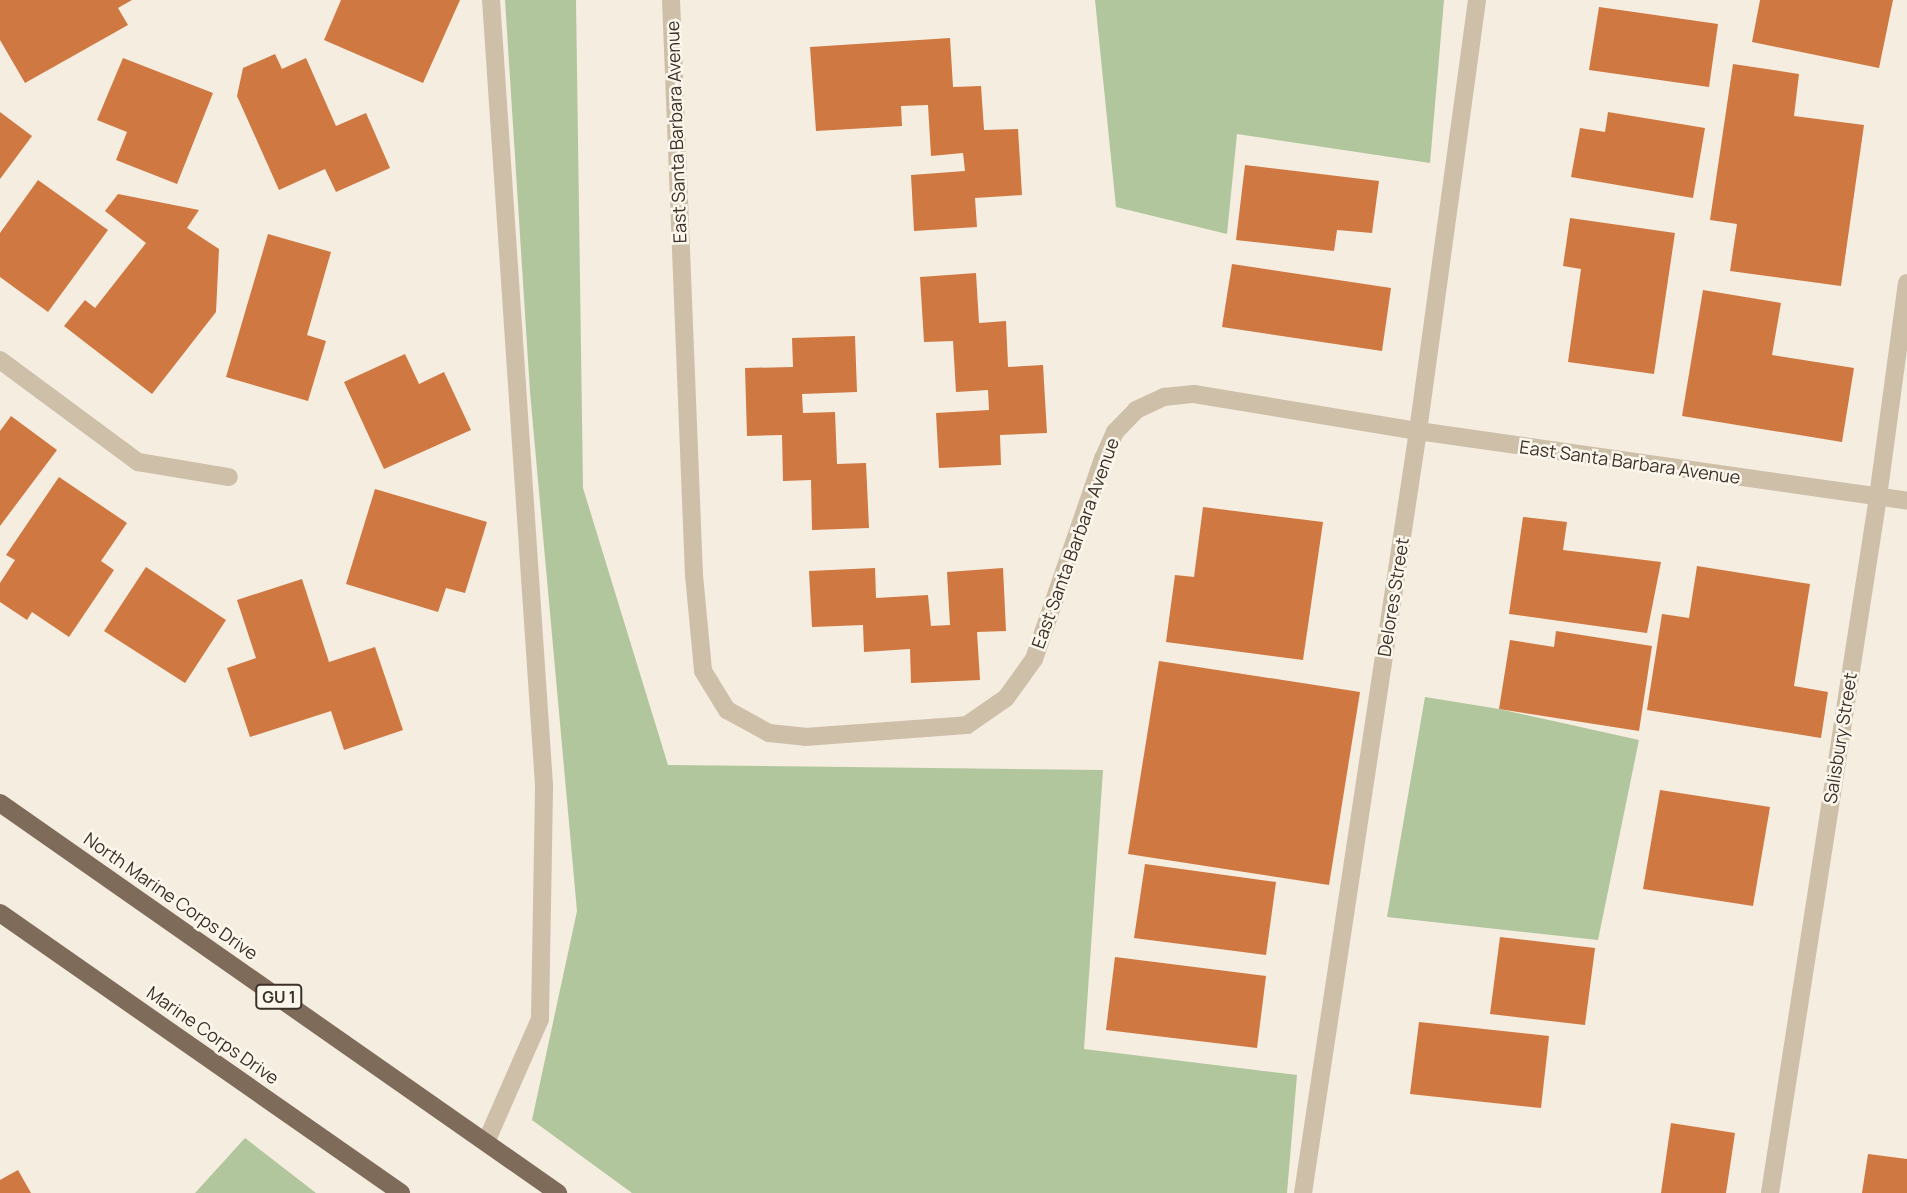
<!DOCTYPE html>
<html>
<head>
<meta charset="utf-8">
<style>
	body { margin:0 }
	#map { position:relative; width:1907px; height:1193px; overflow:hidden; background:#f5eddf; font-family:Manrope,sans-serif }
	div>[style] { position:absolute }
	.green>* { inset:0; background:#b2c69d }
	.building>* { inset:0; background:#cf7842 }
	.minor>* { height:18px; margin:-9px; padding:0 9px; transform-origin:9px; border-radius:9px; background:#cebfa9 }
	.major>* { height:18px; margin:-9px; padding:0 9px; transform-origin:9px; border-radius:9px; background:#7e6b59 }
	span { translate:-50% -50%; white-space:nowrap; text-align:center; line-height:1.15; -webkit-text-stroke:5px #fcf7ec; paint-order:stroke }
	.shield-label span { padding:2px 5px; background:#fcf7ec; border:2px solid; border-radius:5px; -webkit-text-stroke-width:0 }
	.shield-label { font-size:16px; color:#3b3129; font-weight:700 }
	.street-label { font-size:18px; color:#3b3129 }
</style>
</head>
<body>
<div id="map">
	<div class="green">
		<div style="clip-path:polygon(505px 0,576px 0,583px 488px,668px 765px,1103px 770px,1084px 1049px,1297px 1075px,1287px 1193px,632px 1193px,532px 1120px,577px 911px,530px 392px)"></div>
		<div style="clip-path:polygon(1095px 0,1444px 0,1430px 163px,1237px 134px,1227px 234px,1116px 207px)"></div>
		<div style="clip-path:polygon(1425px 697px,1499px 709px,1639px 740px,1598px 940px,1387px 917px)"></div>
		<div style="clip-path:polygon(245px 1138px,316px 1193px,195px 1193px)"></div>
	</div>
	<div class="building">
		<div style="clip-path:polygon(0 0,132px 0,118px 8px,128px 25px,25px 83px,0 40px)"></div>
		<div style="clip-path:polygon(341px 0,460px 0,423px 83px,324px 40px)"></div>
		<div style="clip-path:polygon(1760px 0,1893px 0,1879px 68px,1752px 42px)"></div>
		<div style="clip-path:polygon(1599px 7px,1718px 24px,1709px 87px,1589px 70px)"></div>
		<div style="clip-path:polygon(950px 38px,953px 87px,981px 86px,984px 130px,1018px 129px,1022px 195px,975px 198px,977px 227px,914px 231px,911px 175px,965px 171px,963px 153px,931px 156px,928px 105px,901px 106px,902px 126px,816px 131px,810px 47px)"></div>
		<div style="clip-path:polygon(275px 54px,282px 69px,306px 58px,336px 126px,366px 113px,390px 168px,336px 192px,325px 169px,279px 190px,237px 96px,243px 68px)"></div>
		<div style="clip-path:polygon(123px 58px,213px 93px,177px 184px,116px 160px,127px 132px,97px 120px)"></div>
		<div style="clip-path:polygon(1733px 64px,1799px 74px,1794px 116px,1864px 125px,1841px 286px,1730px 271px,1737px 224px,1710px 220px)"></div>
		<div style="clip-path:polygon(0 112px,32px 136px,0 179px)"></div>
		<div style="clip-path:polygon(1608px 112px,1705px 128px,1693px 198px,1571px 177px,1580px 128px,1605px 132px)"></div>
		<div style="clip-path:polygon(1245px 165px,1379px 181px,1372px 233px,1337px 230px,1334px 251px,1236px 240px)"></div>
		<div style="clip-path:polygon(38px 180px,108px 230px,48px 312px,0 277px,0 233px)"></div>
		<div style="clip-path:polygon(118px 194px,199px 210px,187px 228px,219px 249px,216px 312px,152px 394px,64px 326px,85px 300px,95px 308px,146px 243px,105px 211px)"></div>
		<div style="clip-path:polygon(1570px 218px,1675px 233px,1654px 374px,1568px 362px,1581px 269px,1563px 266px)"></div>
		<div style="clip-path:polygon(268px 234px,331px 252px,307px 335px,326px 341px,308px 401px,226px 377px)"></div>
		<div style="clip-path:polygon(1232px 264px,1391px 288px,1382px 351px,1222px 327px)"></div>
		<div style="clip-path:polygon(976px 273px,979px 323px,1006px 321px,1008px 367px,1043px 365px,1047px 433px,1000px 435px,1001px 465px,939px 468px,936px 413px,989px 410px,988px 390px,956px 392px,953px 341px,924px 342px,920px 277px)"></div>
		<div style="clip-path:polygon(1703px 290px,1781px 303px,1772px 355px,1854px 368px,1842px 442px,1682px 416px)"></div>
		<div style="clip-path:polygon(855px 336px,857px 392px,802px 394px,803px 413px,835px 412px,837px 464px,866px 463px,869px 528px,812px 530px,811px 480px,783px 481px,782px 435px,747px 436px,745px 368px,793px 367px,792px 338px)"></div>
		<div style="clip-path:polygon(405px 354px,419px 384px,444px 372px,471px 430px,384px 469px,344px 382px)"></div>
		<div style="clip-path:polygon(11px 416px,57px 450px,0 526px,0 431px)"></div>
		<div style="clip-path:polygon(59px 477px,127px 523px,101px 561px,114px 570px,69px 637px,32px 612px,27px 620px,0 602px,0 583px,15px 560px,6px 555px)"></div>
		<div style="clip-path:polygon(375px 489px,487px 522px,465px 593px,446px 588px,438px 612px,346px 584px)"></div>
		<div style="clip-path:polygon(1203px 507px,1323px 522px,1303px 660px,1166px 642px,1175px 575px,1194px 577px)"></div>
		<div style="clip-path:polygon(1523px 517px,1567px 522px,1563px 550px,1661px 562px,1647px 633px,1509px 614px)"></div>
		<div style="clip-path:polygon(1697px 566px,1810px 584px,1794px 686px,1828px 692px,1821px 738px,1647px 710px,1662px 614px,1689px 618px)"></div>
		<div style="clip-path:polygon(146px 567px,226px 620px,185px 683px,104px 631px)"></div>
		<div style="clip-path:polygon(875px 568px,876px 598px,928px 595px,931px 626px,950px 625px,947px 572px,1003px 568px,1006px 631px,977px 632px,980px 680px,911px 683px,910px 649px,864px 652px,863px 625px,812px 627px,809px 571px)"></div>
		<div style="clip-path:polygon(302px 579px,329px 662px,375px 647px,403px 730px,344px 750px,331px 711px,250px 737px,227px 668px,256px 658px,237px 600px)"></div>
		<div style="clip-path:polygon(1556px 631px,1652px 646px,1639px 731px,1499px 709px,1510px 640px,1554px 647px)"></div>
		<div style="clip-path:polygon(1159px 661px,1360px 692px,1329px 885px,1128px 854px)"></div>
		<div style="clip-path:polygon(1660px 790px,1770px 807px,1753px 906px,1643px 889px)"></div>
		<div style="clip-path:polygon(1145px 864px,1276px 882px,1266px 955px,1134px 938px)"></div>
		<div style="clip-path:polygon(1500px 937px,1595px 948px,1585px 1025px,1490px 1014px)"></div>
		<div style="clip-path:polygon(1115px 957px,1266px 976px,1257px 1048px,1106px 1030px)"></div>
		<div style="clip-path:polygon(1419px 1022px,1549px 1036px,1541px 1108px,1410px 1094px)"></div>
		<div style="clip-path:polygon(1671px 1123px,1735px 1133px,1726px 1193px,1661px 1193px)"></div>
		<div style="clip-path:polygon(1868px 1154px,1907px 1159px,1907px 1193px,1862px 1193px)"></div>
		<div style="clip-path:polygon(18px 1170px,31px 1193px,0 1193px,0 1180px)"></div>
	</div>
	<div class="minor">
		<div style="left:671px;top:0;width:575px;rotate:87.71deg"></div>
		<div style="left:694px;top:575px;width:96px;rotate:84.6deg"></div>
		<div style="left:703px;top:671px;width:46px;rotate:58.4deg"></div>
		<div style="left:727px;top:710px;width:48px;rotate:28.7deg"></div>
		<div style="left:769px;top:733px;width:36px;rotate:6deg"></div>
		<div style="left:805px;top:737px;width:162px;rotate:-4.2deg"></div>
		<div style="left:967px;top:725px;width:47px;rotate:-34.7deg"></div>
		<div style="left:1006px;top:698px;width:48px;rotate:-54.3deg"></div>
		<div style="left:1034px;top:659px;width:212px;rotate:-71deg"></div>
		<div style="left:1103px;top:459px;width:30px;rotate:-66deg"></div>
		<div style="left:1115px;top:432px;width:30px;rotate:-46deg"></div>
		<div style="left:1136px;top:410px;width:31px;rotate:-25deg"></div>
		<div style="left:1164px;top:397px;width:30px;rotate:-6deg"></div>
		<div style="left:1194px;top:394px;width:227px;rotate:9.4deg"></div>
		<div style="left:1418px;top:431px;width:494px;rotate:8.1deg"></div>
		<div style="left:0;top:360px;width:172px;rotate:36.5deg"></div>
		<div style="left:138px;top:462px;width:92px;rotate:9.4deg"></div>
		<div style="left:486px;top:1142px;width:134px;rotate:-66.3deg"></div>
		<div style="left:540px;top:1019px;width:234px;rotate:-89deg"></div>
		<div style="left:544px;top:785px;width:787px;rotate:-93.86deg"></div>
		<div style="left:1303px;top:1193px;width:771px;rotate:-81.42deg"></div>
		<div style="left:1418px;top:431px;width:435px;rotate:-82.2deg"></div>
		<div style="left:1770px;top:1193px;width:704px;rotate:-81.18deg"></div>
		<div style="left:1878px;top:497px;width:216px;rotate:-82.3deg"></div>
	</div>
	<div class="major">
		<div style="left:0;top:803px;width:681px;rotate:34.95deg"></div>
		<div style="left:0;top:913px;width:489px;rotate:34.9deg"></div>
	</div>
	<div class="shield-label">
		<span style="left:279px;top:997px">GU 1</span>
	</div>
	<div class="street-label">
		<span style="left:676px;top:132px;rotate:-92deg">East Santa Barbara Avenue</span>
		<span style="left:1630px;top:462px;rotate:8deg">East Santa Barbara Avenue</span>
		<span style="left:1075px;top:543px;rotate:-70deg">East Santa Barbara Avenue</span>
		<span style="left:1393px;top:597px;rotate:-81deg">Delores Street</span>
		<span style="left:1840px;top:738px;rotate:-81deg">Salisbury Street</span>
		<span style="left:171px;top:896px;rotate:35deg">North Marine Corps Drive</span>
		<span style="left:213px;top:1035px;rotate:35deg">Marine Corps Drive</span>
	</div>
</div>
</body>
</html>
